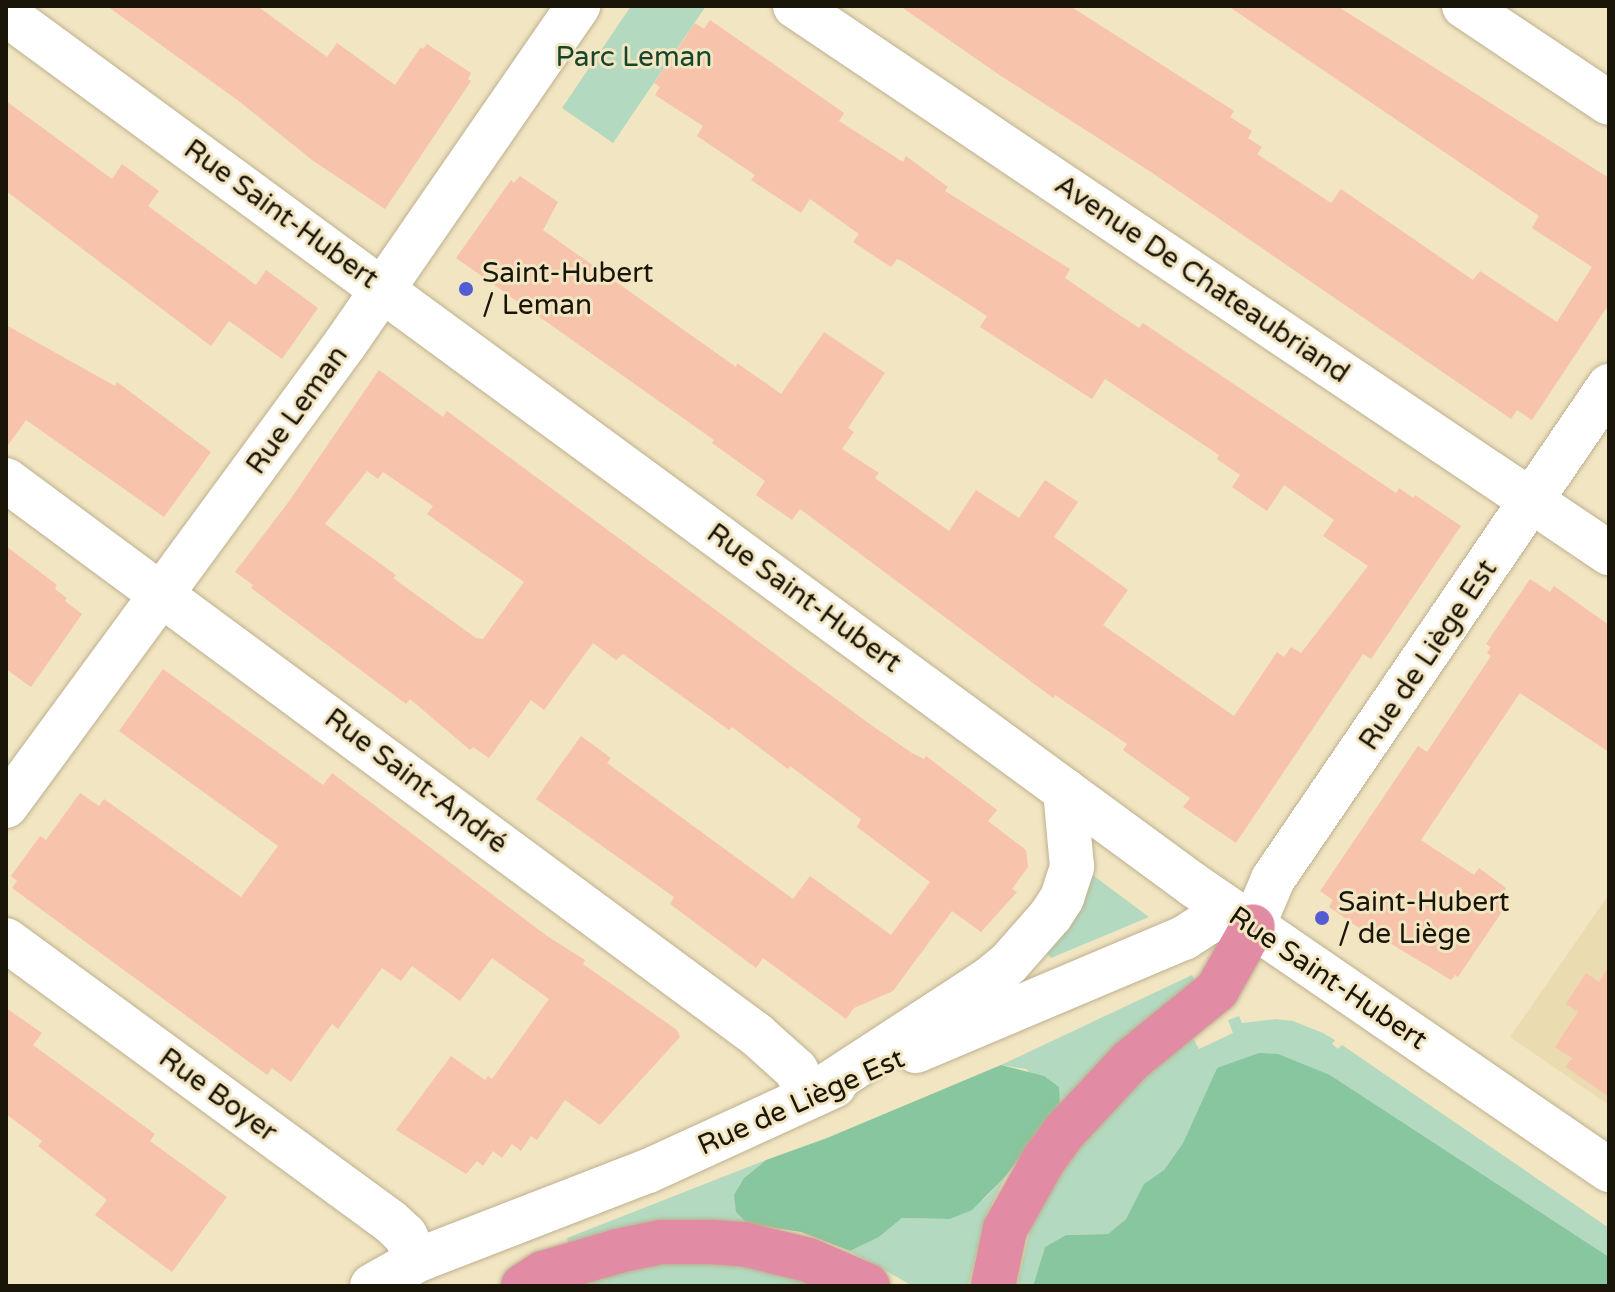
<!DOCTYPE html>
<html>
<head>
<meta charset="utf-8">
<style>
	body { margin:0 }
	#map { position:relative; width:1615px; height:1292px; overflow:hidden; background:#f2e5c2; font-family:"Varela Round",sans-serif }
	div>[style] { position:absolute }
	.built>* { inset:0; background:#ebdbb0 }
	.green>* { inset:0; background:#b3dac0 }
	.forest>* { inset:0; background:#87c69e }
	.building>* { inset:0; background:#f7c3ab }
	.roads { filter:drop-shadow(0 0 2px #bdb08f) drop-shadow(0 0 2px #bdb08f) }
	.minor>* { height:44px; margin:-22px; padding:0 22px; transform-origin:22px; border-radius:22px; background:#fff }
	.highway>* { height:44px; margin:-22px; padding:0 22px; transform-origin:22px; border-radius:22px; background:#e18ba4 }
	.dots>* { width:22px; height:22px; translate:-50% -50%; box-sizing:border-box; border:4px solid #f2e5c2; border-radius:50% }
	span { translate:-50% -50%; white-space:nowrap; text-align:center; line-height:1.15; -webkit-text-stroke:6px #f2e5c2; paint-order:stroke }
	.park-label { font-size:28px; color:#15452b }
	.street-label { font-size:28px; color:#1a1509 }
	.poi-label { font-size:28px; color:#1a1509 }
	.left { translate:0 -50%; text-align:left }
	.frame { position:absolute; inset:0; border:8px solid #1a1509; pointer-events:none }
</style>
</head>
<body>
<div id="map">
	<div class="built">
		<div style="clip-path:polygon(1609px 894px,1609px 1105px,1510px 1037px)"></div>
	</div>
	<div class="green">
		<div style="clip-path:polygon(631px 6px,706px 6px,613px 143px,562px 108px)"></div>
		<div style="clip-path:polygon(1090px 873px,1149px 917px,1051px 958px,1045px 951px)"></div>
		<div style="clip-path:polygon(1192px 975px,1195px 981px,1060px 1105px,1026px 1069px,1001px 1065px)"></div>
		<div style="clip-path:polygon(1239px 1016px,1242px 1023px,1276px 1019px,1293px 1021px,1323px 1033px,1335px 1040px,1332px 1044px,1338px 1049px,1342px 1045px,1609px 1228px,1609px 1257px,1330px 1075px,1217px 1068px,1183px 1143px,1164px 1170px,1144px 1185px,1126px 1219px,1108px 1234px,1066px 1235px,1045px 1247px,1033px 1286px,1017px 1286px,1031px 1226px,1044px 1199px,1087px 1138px,1157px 1064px,1193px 1038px,1199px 1049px,1233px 1033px,1228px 1020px)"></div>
		<div style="clip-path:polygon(766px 1160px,744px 1178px,748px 1223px,569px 1244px,567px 1238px)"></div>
		<div style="clip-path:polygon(1005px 1177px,986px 1216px,968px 1286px,913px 1286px,850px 1251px,879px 1237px,902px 1218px,950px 1219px,984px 1199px)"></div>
		<div style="clip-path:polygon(649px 1264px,736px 1264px,820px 1286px,574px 1286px)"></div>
	</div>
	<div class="forest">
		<div style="clip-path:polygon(1259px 1053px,1278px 1054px,1330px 1075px,1609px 1257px,1609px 1286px,1033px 1286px,1045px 1247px,1066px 1235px,1108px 1234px,1126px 1219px,1144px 1184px,1164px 1170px,1183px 1143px,1217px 1068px)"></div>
		<div style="clip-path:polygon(1001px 1065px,1044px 1076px,1059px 1087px,1060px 1105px,1005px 1177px,972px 1210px,950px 1219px,902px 1218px,879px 1237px,850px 1251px,801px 1232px,748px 1224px,736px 1212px,734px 1195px,744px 1178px,766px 1160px,827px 1138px)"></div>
	</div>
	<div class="building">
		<div style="clip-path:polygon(107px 6px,257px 6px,327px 57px,337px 43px,395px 85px,421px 47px,423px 49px,427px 44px,471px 73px,468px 79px,471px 81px,385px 209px,312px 160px,240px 102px)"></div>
		<div style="clip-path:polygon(900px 6px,1070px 6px,1234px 111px,1230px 117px,1252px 131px,1248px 138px,1262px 147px,1257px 154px,1331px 203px,1341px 189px,1473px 280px,1480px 271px,1557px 322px,1592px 267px,1532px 228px,1539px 216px,1228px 6px,1337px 6px,1609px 178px,1609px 304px,1532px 420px,1517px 410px,1511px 419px,1151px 172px,1001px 76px)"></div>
		<div style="clip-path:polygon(710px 20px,844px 113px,839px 121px,903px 162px,906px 156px,948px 187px,945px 191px,1070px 269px,1065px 278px,1103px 304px,1139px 328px,1143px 323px,1396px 493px,1399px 488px,1413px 498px,1415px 495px,1461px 526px,1371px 659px,1363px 654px,1236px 843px,1183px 807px,1190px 798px,1123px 750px,1127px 744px,1055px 695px,1053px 698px,800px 509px,792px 520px,756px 495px,765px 481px,712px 443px,714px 440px,456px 258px,511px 180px,514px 183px,520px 176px,558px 202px,543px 230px,736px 367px,737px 363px,781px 394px,824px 332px,885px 373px,848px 428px,854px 432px,842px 449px,879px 473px,875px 478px,949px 531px,976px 490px,1019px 518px,1045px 480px,1078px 502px,1054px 537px,1128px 590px,1103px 625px,1234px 716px,1277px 652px,1284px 657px,1291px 647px,1301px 653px,1368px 566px,1323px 536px,1334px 520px,1284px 485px,1267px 511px,1232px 487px,1240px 475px,1217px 459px,1219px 455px,1105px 379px,1092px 399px,980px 327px,987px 316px,902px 261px,897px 259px,891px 267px,853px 242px,859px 234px,810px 199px,801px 213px,751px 180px,755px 175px,697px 136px,703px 126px,655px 95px,660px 87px,654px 83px,695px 23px,704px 29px)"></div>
		<div style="clip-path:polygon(6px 101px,112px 179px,122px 164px,159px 191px,148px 206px,256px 285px,266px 270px,318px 308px,282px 359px,229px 321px,211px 346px,6px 191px)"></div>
		<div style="clip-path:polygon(6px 325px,115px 386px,117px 382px,211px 452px,164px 517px,26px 420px,6px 448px)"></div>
		<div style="clip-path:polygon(evenodd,379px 370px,443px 417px,447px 411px,871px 725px,912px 753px,924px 759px,926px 756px,997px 810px,988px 821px,1026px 850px,1028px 867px,1012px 889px,1017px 892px,981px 932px,952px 911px,893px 991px,854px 1008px,846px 1019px,763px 958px,756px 968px,670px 904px,674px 897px,536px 799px,581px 736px,611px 758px,607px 763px,793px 899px,810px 876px,891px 935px,930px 882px,857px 827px,861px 819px,790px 766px,788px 769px,732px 727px,729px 730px,623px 654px,616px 660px,593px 643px,544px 710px,531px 700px,489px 758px,473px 747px,470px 750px,410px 699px,406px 704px,251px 588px,253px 585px,235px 572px,287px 504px,379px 370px,367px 471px,378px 479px,383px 472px,433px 506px,427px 514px,524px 582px,483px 639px,476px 638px,393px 578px,396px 575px,325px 524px,367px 471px)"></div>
		<div style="clip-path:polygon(6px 546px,57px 585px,55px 589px,67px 598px,65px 601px,82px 614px,31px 687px,6px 669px)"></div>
		<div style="clip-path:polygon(1530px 579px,1550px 592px,1554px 586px,1609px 625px,1609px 752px,1520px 693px,1421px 840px,1474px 875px,1479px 868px,1506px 888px,1502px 894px,1510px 900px,1458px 977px,1455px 975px,1451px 980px,1388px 942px,1385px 946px,1329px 907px,1333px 900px,1320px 891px,1418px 746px,1427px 752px,1491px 656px,1487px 653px,1491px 647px,1486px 644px)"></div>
		<div style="clip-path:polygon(163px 669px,323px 785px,332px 773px,547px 936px,585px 960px,583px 964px,677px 1030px,680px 1037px,600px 1125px,565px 1100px,537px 1140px,531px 1136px,521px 1151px,512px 1144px,502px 1158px,493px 1151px,483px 1166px,477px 1161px,466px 1174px,396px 1130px,451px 1056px,485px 1080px,488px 1076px,492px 1079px,549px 999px,492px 958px,460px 1001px,412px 966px,401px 981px,382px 968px,338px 1029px,332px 1024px,291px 1082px,272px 1068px,267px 1075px,12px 888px,17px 881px,11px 876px,40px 836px,46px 840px,80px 793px,99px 806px,104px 799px,241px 897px,278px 846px,119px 731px)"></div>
		<div style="clip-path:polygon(1609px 966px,1609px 1097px,1566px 1067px,1572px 1058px,1555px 1047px,1578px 1012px,1566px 1004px,1586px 973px,1599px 982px)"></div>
		<div style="clip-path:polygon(6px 1008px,42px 1033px,33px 1045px,155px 1134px,150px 1141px,227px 1197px,172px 1272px,95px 1215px,107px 1200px,38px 1146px,42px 1141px,6px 1114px)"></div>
	</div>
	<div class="roads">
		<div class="minor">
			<div style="left:795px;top:6px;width:981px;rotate:33.9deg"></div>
			<div style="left:1464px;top:6px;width:174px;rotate:33.8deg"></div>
			<div style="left:6px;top:14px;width:1471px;rotate:36.26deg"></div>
			<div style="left:1192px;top:884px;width:506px;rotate:34.44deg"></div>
			<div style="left:6px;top:480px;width:934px;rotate:36.46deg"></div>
			<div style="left:757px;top:1035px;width:52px;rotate:41.9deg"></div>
			<div style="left:796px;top:1070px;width:30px;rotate:64deg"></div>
			<div style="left:809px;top:1097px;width:214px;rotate:-33.2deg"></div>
			<div style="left:988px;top:980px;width:26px;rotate:-39deg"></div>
			<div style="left:1008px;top:964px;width:65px;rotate:-48.7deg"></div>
			<div style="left:1051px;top:915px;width:20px;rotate:-57deg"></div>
			<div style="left:1062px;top:898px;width:33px;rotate:-72deg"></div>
			<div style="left:1072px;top:867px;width:77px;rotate:-95.2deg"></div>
			<div style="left:6px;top:806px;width:573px;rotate:-53.73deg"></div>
			<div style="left:345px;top:344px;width:411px;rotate:-55.4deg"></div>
			<div style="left:1253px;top:926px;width:51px;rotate:-66.9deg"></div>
			<div style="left:1273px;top:879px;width:597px;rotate:-55.72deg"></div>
			<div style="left:6px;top:940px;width:476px;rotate:36.2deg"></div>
			<div style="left:390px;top:1221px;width:21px;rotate:43deg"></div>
			<div style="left:405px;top:1235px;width:28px;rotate:63deg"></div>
			<div style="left:916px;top:1051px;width:291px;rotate:-22.9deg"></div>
			<div style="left:1184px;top:938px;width:27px;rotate:-33deg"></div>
			<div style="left:1207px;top:923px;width:23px;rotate:-52deg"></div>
			<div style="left:372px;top:1286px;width:53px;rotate:-29.5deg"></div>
			<div style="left:418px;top:1260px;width:247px;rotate:-21.2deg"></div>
			<div style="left:648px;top:1171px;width:205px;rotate:-24.6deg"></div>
		</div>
		<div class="highway">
			<div style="left:523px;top:1286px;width:24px;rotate:-33deg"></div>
			<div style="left:543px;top:1273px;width:78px;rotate:-16.3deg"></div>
			<div style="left:618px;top:1251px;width:44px;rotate:-11.8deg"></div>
			<div style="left:661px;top:1242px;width:50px"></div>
			<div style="left:711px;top:1242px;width:32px;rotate:4deg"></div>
			<div style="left:743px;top:1244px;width:67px;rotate:13.8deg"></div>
			<div style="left:808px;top:1260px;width:65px;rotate:23.4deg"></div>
			<div style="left:993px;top:1286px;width:58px;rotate:-78.1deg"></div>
			<div style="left:1005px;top:1229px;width:78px;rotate:-60.8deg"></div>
			<div style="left:1043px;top:1161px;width:37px;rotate:-54deg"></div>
			<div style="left:1065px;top:1131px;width:96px;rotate:-47.1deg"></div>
			<div style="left:1130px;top:1061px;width:112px;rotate:-39.2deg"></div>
			<div style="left:1217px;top:990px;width:73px;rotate:-60.6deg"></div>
		</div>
	</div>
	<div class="dots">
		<div style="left:466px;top:289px;background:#545cd3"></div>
		<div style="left:1322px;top:918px;background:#545cd3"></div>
	</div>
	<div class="park-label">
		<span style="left:634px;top:57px">Parc Leman</span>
	</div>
	<div class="street-label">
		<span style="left:281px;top:214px;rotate:36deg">Rue Saint-Hubert</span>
		<span style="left:1202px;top:279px;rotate:34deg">Avenue De Chateaubriand</span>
		<span style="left:297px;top:410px;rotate:-54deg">Rue Leman</span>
		<span style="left:804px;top:598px;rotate:36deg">Rue Saint-Hubert</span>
		<span style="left:1428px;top:655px;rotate:-56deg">Rue de Liège Est</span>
		<span style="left:416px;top:781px;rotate:37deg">Rue Saint-André</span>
		<span style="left:1328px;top:978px;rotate:34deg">Rue Saint-Hubert</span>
		<span style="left:218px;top:1095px;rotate:36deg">Rue Boyer</span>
		<span style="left:801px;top:1102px;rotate:-24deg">Rue de Liège Est</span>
	</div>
	<div class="poi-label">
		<span class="left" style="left:482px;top:289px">Saint-Hubert<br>/ Leman</span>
		<span class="left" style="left:1338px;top:918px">Saint-Hubert<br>/ de Liège</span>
	</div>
	<div class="frame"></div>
</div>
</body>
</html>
